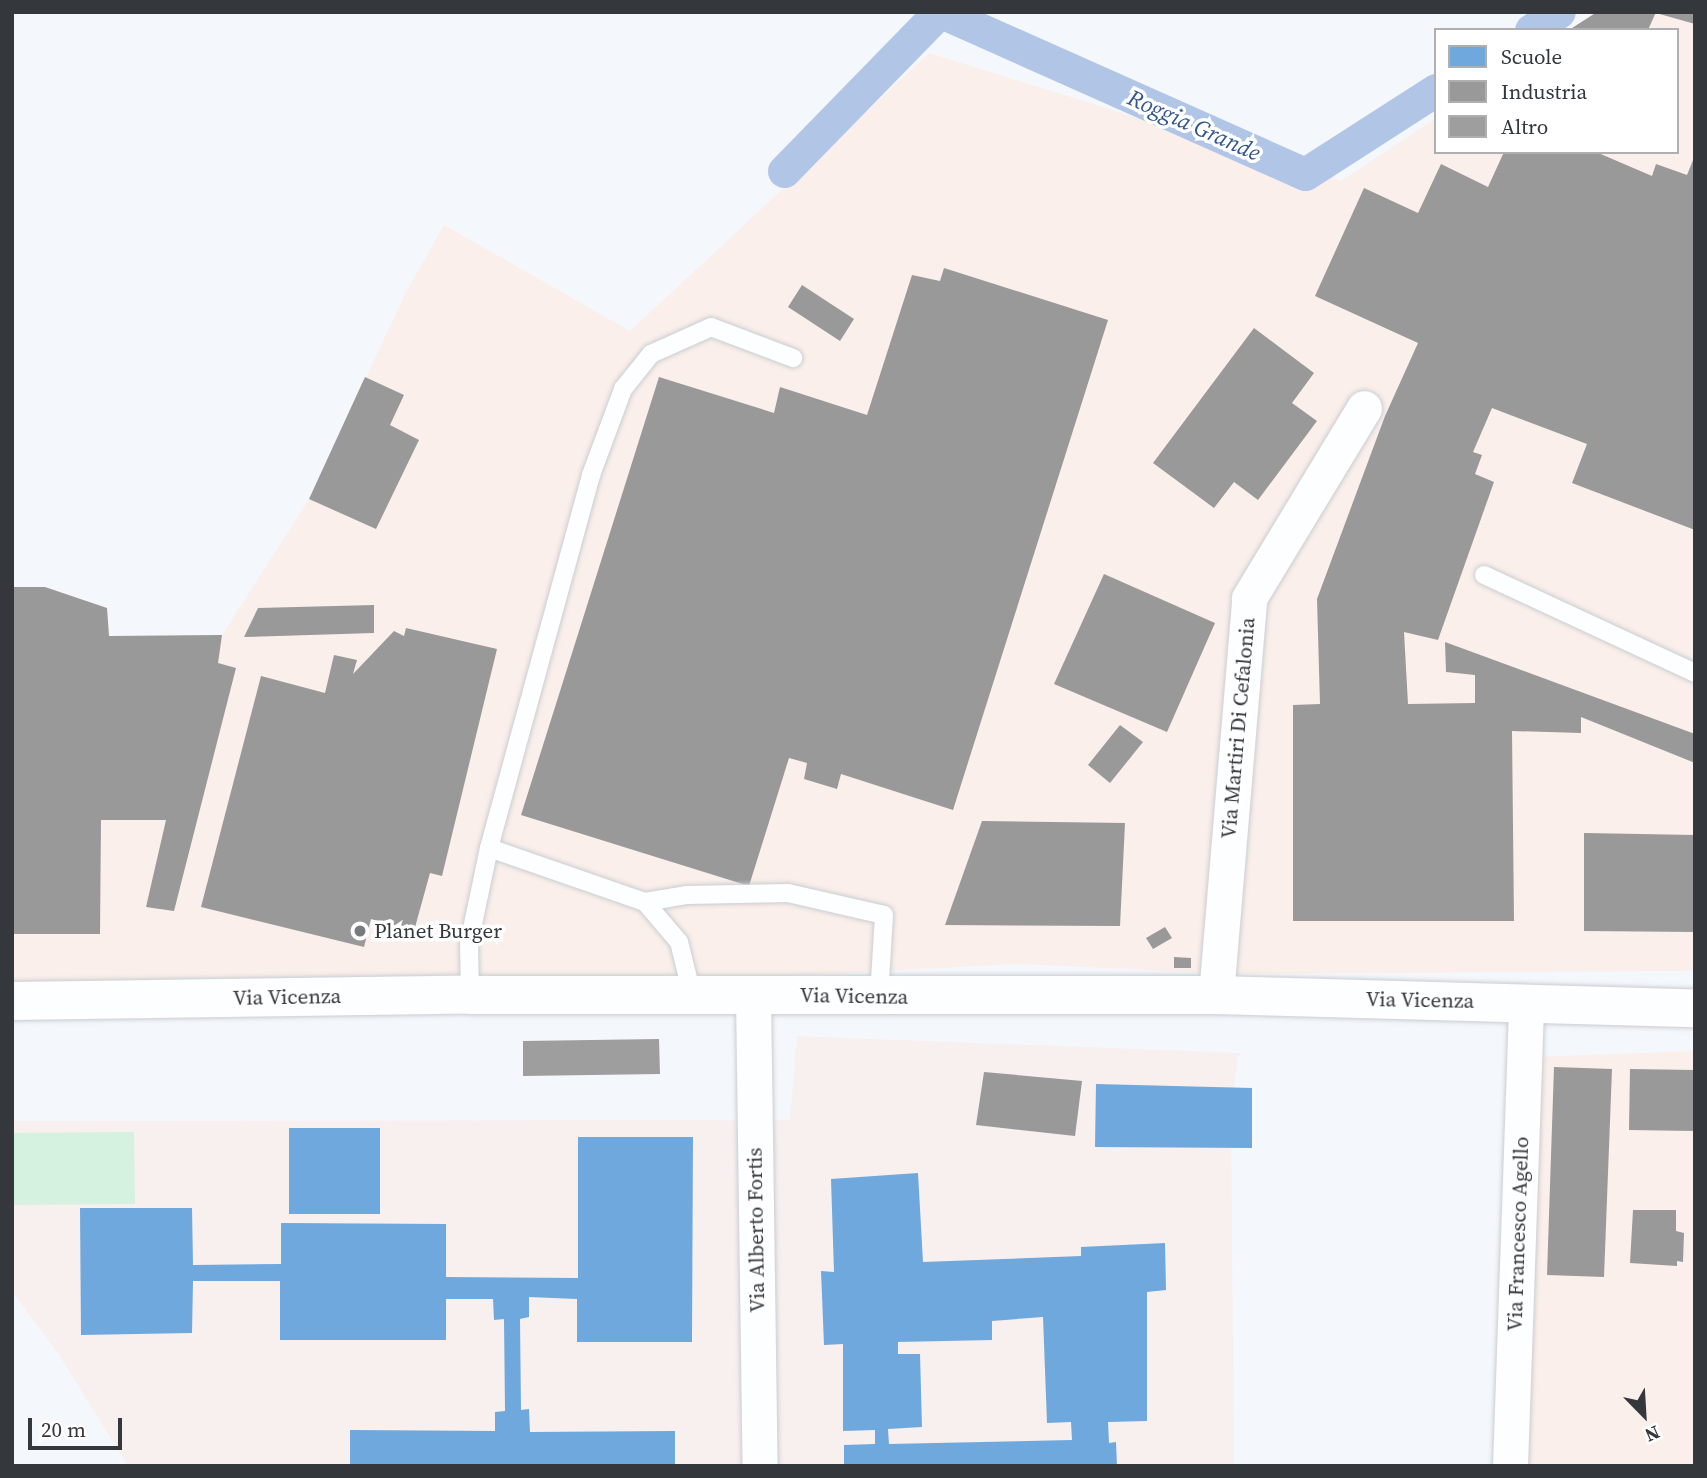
<!DOCTYPE html>
<html>
<head>
<meta charset="utf-8">
<style>
	body { margin:0 }
	#map { position:relative; width:1707px; height:1478px; overflow:hidden; background:#f4f8fc; font-family:"Source Serif 4",serif }
	div>[style] { position:absolute }
	.industrial>* { inset:0; background:#faefea }
	.education>* { inset:0; background:#f8efef }
	.green>* { inset:0; background:#d5f1e0 }
	.schools>* { inset:0; background:#6fa8dc }
	.industry>* { inset:0; background:#999 }
	.canal>* { height:33px; margin:-16.5px; padding:0 16.5px; transform-origin:16.5px; border-radius:16.5px; background:#b1c6e6 }
	.building>* { inset:0; background:#9e9e9f }
	.roads { filter:drop-shadow(0 0 2px #cacdd1) drop-shadow(0 0 2px #cacdd1) }
	.lane>* { height:18px; margin:-9px; padding:0 9px; transform-origin:9px; border-radius:9px; background:#fdfeff }
	.street>* { height:35px; margin:-17.5px; padding:0 17.5px; transform-origin:17.5px; border-radius:17.5px; background:#fdfeff }
	.secondary>* { height:38px; margin:-19px; padding:0 19px; transform-origin:19px; border-radius:19px; background:#fdfeff }
	.dots>* { width:19px; height:19px; translate:-50% -50%; box-sizing:border-box; border:4px solid #fff; border-radius:50% }
	span { translate:-50% -50%; white-space:nowrap; text-align:center; line-height:1.15; -webkit-text-stroke:7px #fff; paint-order:stroke }
	.street-label { font-size:21px; color:#34373b }
	.poi-label { font-size:21px; color:#34373b }
	.left { translate:0 -50%; text-align:left }
	.water-label { font-size:23px; color:#33568f; font-style:italic }
	.frame { position:absolute; inset:0; border:14px solid #34373b; pointer-events:none }
	.legend { position:absolute; left:1434px; top:28px; width:245px; height:126px; box-sizing:border-box; background:#fff; border:2px solid #aeafb1; margin:0; padding:9px 12px; list-style:none; font-size:21px; color:#34373b }
	.legend li { display:flex; align-items:center; gap:14px; height:35px }
	.legend b { width:35px; border:2px solid #aeafb1 }
	.north { position:absolute; left:1609px; top:1380px; width:70px; height:70px; -webkit-text-stroke:5px #fff; paint-order:stroke; rotate:156deg; font-size:19px; font-weight:700; line-height:28px; text-align:center; color:#34373b }
	.north::after { content:''; display:block; margin:auto; width:24px; height:32px; background:#34373b; clip-path:polygon(50% 0,100% 100%,50% 72%,0 100%) }
	.scale { position:absolute; left:28px; top:1418px; width:94px; height:32px; box-sizing:border-box; border:4px solid #34373b; border-top:0; padding-left:9px; font-size:21px; line-height:24px; white-space:nowrap; color:#34373b; -webkit-text-stroke:5px #fff; paint-order:stroke }
</style>
</head>
<body>
<div id="map">
	<div class="industrial">
		<div style="clip-path:polygon(1597px 12px,1695px 12px,1695px 971px,1237px 974px,1016px 964px,12px 1017px,12px 587px,45px 587px,107px 608px,110px 636px,222px 635px,309px 499px,404px 296px,444px 225px,630px 331px,929px 53px,1341px 181px,1436px 118px,1436px 152px,1677px 152px,1677px 30px,1569px 30px)"></div>
		<div style="clip-path:polygon(1695px 1051px,1695px 1466px,1502px 1466px,1506px 1058px)"></div>
	</div>
	<div class="education">
		<div style="clip-path:polygon(797px 1036px,1242px 1053px,1238px 1056px,1231px 1117px,1234px 1466px,128px 1466px,59px 1355px,12px 1291px,12px 1121px,790px 1120px)"></div>
	</div>
	<div class="green">
		<div style="clip-path:polygon(134px 1132px,135px 1204px,12px 1205px,12px 1133px)"></div>
	</div>
	<div class="schools">
		<div style="clip-path:polygon(1096px 1084px,1252px 1088px,1252px 1148px,1095px 1147px)"></div>
		<div style="clip-path:polygon(289px 1128px,380px 1128px,380px 1214px,289px 1214px)"></div>
		<div style="clip-path:polygon(578px 1137px,693px 1137px,692px 1342px,577px 1342px,577px 1299px,529px 1297px,529px 1317px,520px 1319px,521px 1410px,529px 1409px,530px 1432px,675px 1431px,675px 1466px,350px 1466px,350px 1430px,495px 1431px,495px 1412px,505px 1411px,504px 1319px,494px 1320px,493px 1299px,446px 1299px,446px 1340px,280px 1340px,280px 1281px,193px 1281px,192px 1333px,81px 1335px,80px 1208px,192px 1208px,193px 1265px,281px 1264px,281px 1223px,446px 1224px,446px 1277px,578px 1278px)"></div>
		<div style="clip-path:polygon(evenodd,918px 1173px,923px 1262px,1081px 1256px,1081px 1247px,1165px 1243px,1166px 1290px,1147px 1292px,1147px 1421px,1108px 1422px,1109px 1443px,1116px 1442px,1117px 1466px,844px 1466px,844px 1445px,875px 1444px,875px 1430px,843px 1431px,843px 1344px,824px 1345px,821px 1271px,834px 1272px,831px 1179px,918px 1173px,1043px 1317px,1047px 1423px,1071px 1422px,1072px 1440px,889px 1444px,888px 1429px,922px 1427px,920px 1354px,898px 1354px,898px 1342px,992px 1340px,992px 1321px,1043px 1317px)"></div>
	</div>
	<div class="industry">
		<div style="clip-path:polygon(1597px 12px,1656px 12px,1648px 30px,1569px 30px)"></div>
		<div style="clip-path:polygon(1695px 12px,1695px 24px,1656px 13px,1656px 12px)"></div>
		<div style="clip-path:polygon(1504px 152px,1596px 152px,1652px 176px,1656px 164px,1687px 175px,1695px 155px,1695px 530px,1572px 483px,1587px 444px,1492px 408px,1473px 452px,1482px 455px,1475px 474px,1494px 482px,1438px 640px,1404px 632px,1408px 704px,1475px 703px,1475px 675px,1446px 672px,1445px 642px,1695px 734px,1695px 763px,1581px 717px,1581px 733px,1512px 731px,1514px 921px,1293px 921px,1293px 705px,1320px 704px,1317px 599px,1385px 416px,1418px 343px,1315px 296px,1364px 188px,1418px 213px,1441px 164px,1488px 187px)"></div>
		<div style="clip-path:polygon(944px 268px,1108px 320px,953px 810px,841px 774px,837px 789px,804px 779px,807px 763px,789px 758px,749px 886px,521px 815px,659px 377px,774px 413px,780px 387px,867px 415px,912px 275px,940px 281px)"></div>
		<div style="clip-path:polygon(802px 285px,854px 319px,840px 341px,788px 307px)"></div>
		<div style="clip-path:polygon(1254px 328px,1314px 373px,1292px 403px,1317px 421px,1258px 500px,1234px 482px,1214px 508px,1153px 463px)"></div>
		<div style="clip-path:polygon(365px 377px,404px 395px,390px 425px,419px 440px,376px 529px,309px 499px)"></div>
		<div style="clip-path:polygon(1104px 574px,1215px 623px,1167px 732px,1054px 684px)"></div>
		<div style="clip-path:polygon(12px 587px,45px 587px,107px 608px,109px 636px,222px 635px,218px 663px,236px 668px,174px 911px,146px 907px,166px 820px,101px 820px,100px 934px,12px 934px)"></div>
		<div style="clip-path:polygon(374px 605px,374px 633px,244px 637px,258px 608px)"></div>
		<div style="clip-path:polygon(406px 628px,497px 649px,442px 876px,430px 873px,414px 931px,371px 919px,364px 947px,201px 907px,261px 676px,325px 693px,334px 655px,357px 660px,353px 674px,394px 631px,404px 636px)"></div>
		<div style="clip-path:polygon(1120px 725px,1143px 742px,1110px 783px,1088px 765px)"></div>
		<div style="clip-path:polygon(982px 821px,1125px 823px,1120px 926px,945px 925px)"></div>
		<div style="clip-path:polygon(1584px 833px,1695px 835px,1695px 932px,1584px 931px)"></div>
		<div style="clip-path:polygon(1165px 927px,1172px 938px,1153px 949px,1146px 938px)"></div>
		<div style="clip-path:polygon(1174px 957px,1191px 958px,1191px 968px,1174px 968px)"></div>
		<div style="clip-path:polygon(1554px 1067px,1612px 1069px,1604px 1277px,1547px 1275px)"></div>
		<div style="clip-path:polygon(1630px 1069px,1695px 1070px,1695px 1131px,1629px 1130px)"></div>
		<div style="clip-path:polygon(984px 1072px,1082px 1081px,1075px 1136px,976px 1125px)"></div>
		<div style="clip-path:polygon(1633px 1210px,1676px 1210px,1676px 1231px,1684px 1233px,1683px 1262px,1677px 1261px,1677px 1266px,1630px 1263px)"></div>
	</div>
	<div class="canal">
		<div style="left:941px;top:12px;width:398px;rotate:24deg"></div>
		<div style="left:1305px;top:174px;width:156px;rotate:-32.7deg"></div>
		<div style="left:1531px;top:30px;width:33px;rotate:-33deg"></div>
		<div style="left:784px;top:171px;width:222px;rotate:-45.7deg"></div>
	</div>
	<div class="building">
		<div style="clip-path:polygon(659px 1039px,660px 1074px,523px 1076px,523px 1041px)"></div>
	</div>
	<div class="roads">
		<div class="lane">
			<div style="left:1484px;top:575px;width:233px;rotate:24.9deg"></div>
			<div style="left:645px;top:902px;width:43px;rotate:-9.5deg"></div>
			<div style="left:687px;top:895px;width:101px;rotate:-1.1deg"></div>
			<div style="left:788px;top:893px;width:98px;rotate:12.9deg"></div>
			<div style="left:884px;top:915px;width:81px;rotate:93.5deg"></div>
			<div style="left:692px;top:994px;width:54px;rotate:-104deg"></div>
			<div style="left:679px;top:942px;width:52px;rotate:-130.4deg"></div>
			<div style="left:645px;top:902px;width:165px;rotate:-160.9deg"></div>
			<div style="left:489px;top:848px;width:387px;rotate:-74.7deg"></div>
			<div style="left:591px;top:475px;width:92px;rotate:-69.6deg"></div>
			<div style="left:623px;top:389px;width:45px;rotate:-51.3deg"></div>
			<div style="left:651px;top:354px;width:66px;rotate:-24.2deg"></div>
			<div style="left:711px;top:327px;width:88px;rotate:20.7deg"></div>
			<div style="left:470px;top:995px;width:52px;rotate:-91.1deg"></div>
			<div style="left:469px;top:943px;width:97px;rotate:-78.1deg"></div>
		</div>
		<div class="street">
			<div style="left:753px;top:994px;width:472px;rotate:89.2deg"></div>
			<div style="left:1216px;top:995px;width:398px;rotate:-85.2deg"></div>
			<div style="left:1249px;top:598px;width:222px;rotate:-58.8deg"></div>
			<div style="left:1510px;top:1466px;width:463px;rotate:-88deg"></div>
		</div>
		<div class="secondary">
			<div style="left:12px;top:1001px;width:458px;rotate:-0.8deg"></div>
			<div style="left:470px;top:995px;width:746px"></div>
			<div style="left:1216px;top:995px;width:479px;rotate:1.6deg"></div>
		</div>
	</div>
	<div class="dots">
		<div style="left:360px;top:931px;background:#777b7f"></div>
	</div>
	<div class="street-label">
		<span style="left:1238px;top:728px;rotate:-85deg">Via Martiri Di Cefalonia</span>
		<span style="left:854px;top:996px;rotate:1deg">Via Vicenza</span>
		<span style="left:287px;top:997px;rotate:-1deg">Via Vicenza</span>
		<span style="left:1420px;top:1000px;rotate:1deg">Via Vicenza</span>
		<span style="left:756px;top:1230px;rotate:-91deg">Via Alberto Fortis</span>
		<span style="left:1518px;top:1234px;rotate:-88deg">Via Francesco Agello</span>
	</div>
	<div class="poi-label">
		<span class="left" style="left:374px;top:931px">Planet Burger</span>
	</div>
	<div class="water-label">
		<span style="left:1194px;top:125px;rotate:24deg">Roggia Grande</span>
	</div>
	<div class="frame"></div>
	<ul class="legend">
	<li><b style="height:19px;background:#6fa8dc"></b>Scuole</li>
	<li><b style="height:19px;background:#999"></b>Industria</li>
	<li><b style="height:19px;background:#9e9e9f"></b>Altro</li>
	</ul>
	<div class="north">N</div>
	<div class="scale">20 m</div>
</div>
</body>
</html>
